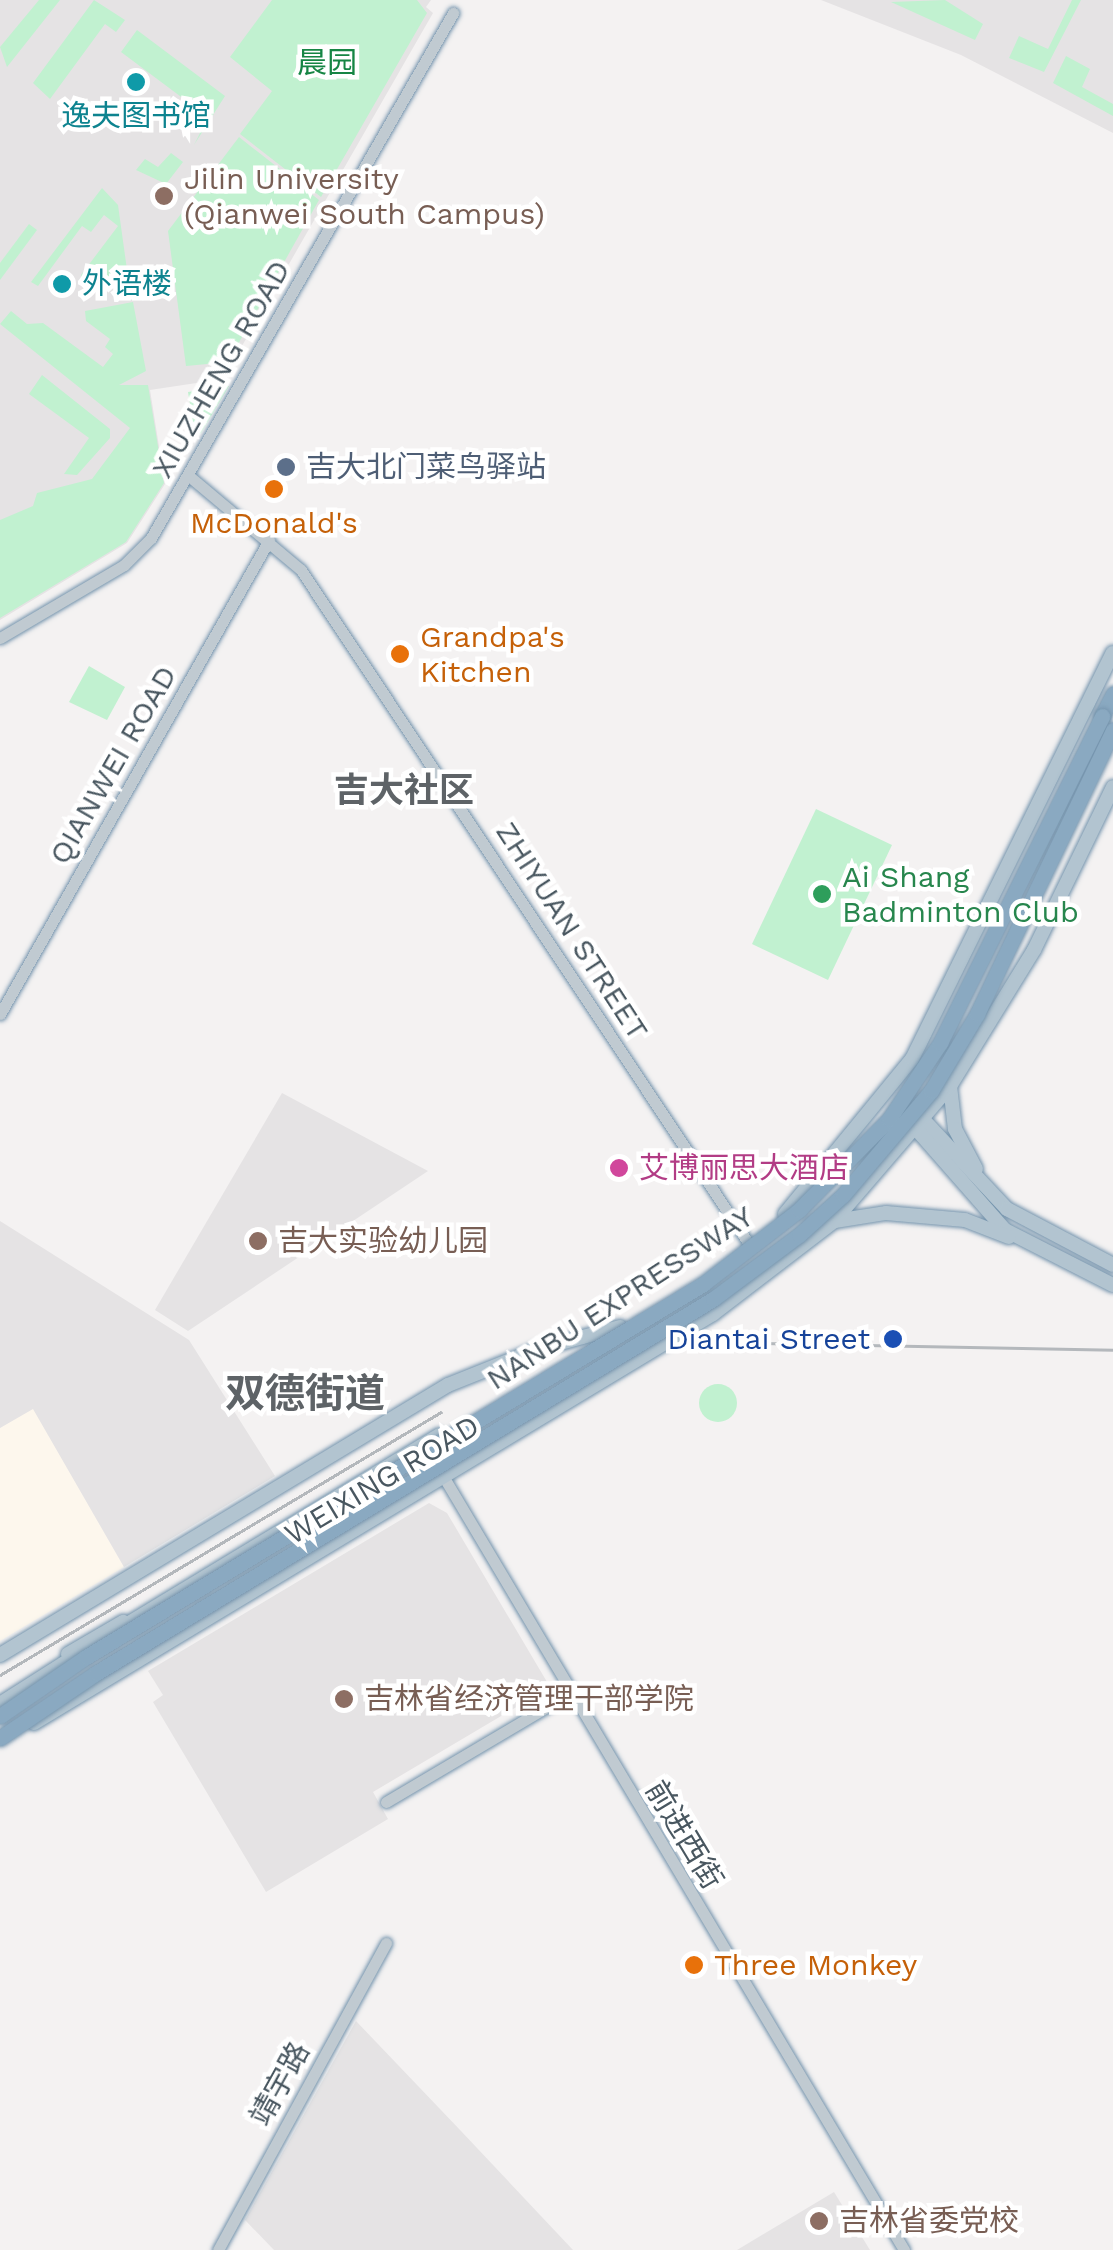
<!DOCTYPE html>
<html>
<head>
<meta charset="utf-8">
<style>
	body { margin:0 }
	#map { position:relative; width:1113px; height:2250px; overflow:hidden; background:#f4f2f2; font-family:"Work Sans","Noto Sans SC",sans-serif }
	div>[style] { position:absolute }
	.commercial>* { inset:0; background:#fdf7ed }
	.education>* { inset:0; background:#e5e3e4 }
	.green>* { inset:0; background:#c1f1d0 }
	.round { border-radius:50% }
	.roads { filter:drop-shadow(0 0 2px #7594ad) drop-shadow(0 0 2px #7594ad) }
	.minor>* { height:11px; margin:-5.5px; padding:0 5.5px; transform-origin:5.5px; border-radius:5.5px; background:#c0cad1 }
	.major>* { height:14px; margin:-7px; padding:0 7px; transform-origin:7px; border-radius:7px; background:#b2c4d0 }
	.highway>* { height:15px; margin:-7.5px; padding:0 7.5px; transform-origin:7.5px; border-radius:7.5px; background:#8aa9c1 }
	.tram>* { height:2.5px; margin:-1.25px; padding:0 1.25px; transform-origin:1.25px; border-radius:1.25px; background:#b4b8bc }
	.bridges { filter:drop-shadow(0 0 2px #7594ad) drop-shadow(0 0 2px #7594ad) }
	.highway-bridge>* { height:15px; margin:-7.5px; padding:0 7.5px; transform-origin:7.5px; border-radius:7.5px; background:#8aa9c1 }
	.dots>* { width:28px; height:28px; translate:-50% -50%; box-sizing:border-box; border:5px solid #fff; border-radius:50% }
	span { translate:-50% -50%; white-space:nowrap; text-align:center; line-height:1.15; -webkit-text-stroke:9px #fff; paint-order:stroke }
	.park-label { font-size:30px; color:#168544 }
	.culture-label { font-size:30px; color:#0d838f }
	.left { translate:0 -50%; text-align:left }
	.education-label { font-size:30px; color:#785e54 }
	.street-label { font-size:30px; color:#495760 }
	.service-label { font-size:30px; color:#4e5e75 }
	.food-label { font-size:30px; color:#c56008 }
	.leisure-label { font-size:30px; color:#27864d }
	.hotel-label { font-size:30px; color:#b23c85 }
	.transit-label { font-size:30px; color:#164399 }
	.right { translate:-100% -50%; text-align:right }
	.quarter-label { font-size:35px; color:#5e6367; font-weight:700 }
	.district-label { font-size:40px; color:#5e6367; font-weight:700 }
</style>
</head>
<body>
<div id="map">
	<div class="commercial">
		<div style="clip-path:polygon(33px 1408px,124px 1567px,0 1641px,0 1428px)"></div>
	</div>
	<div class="education">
		<div style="clip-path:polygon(0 0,431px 0,426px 7px,433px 13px,223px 379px,150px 390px,165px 484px,127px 543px,0 620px)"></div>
		<div style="clip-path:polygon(821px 0,1113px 0,1113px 133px,961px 55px)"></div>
		<div style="clip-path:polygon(282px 1093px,428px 1171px,188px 1331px,155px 1310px)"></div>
		<div style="clip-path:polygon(0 1221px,189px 1340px,275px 1476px,124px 1567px,33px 1409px,0 1428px)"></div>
		<div style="clip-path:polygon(429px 1503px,447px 1513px,550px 1687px,373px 1792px,388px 1819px,266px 1892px,153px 1702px,163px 1695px,148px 1671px)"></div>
		<div style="clip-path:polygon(356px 2021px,461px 2131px,573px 2250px,274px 2250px,245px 2220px)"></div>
		<div style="clip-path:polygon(834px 2192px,870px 2250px,737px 2250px)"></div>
	</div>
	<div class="green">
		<div style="clip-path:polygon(39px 0,60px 0,7px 67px,0 47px)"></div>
		<div style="clip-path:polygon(94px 0,125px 20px,116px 32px,105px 24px,50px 99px,33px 83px)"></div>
		<div style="clip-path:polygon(272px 0,417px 0,427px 13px,321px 197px,240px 134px,272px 91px,230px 57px)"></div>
		<div style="clip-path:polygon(945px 0,983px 24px,975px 40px,891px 2px)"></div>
		<div style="clip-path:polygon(1072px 0,1081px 0,1044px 72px,1009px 58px,1019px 36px,1048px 49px)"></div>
		<div style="clip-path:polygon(137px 30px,225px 96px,194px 145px,208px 117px,121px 52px)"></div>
		<div style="clip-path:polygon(1066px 56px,1090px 69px,1082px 87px,1113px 104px,1113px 116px,1053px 83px)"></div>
		<div style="clip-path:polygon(239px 137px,319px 200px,228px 362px,186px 366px,168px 231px)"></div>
		<div style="clip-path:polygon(171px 153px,183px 162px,166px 184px,136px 170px,145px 159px,158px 167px)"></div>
		<div style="clip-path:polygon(102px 188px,118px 205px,128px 277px,82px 284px,81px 275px,118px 226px,104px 215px,91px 232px,82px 226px,38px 286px,31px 282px)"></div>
		<div style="clip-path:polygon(29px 224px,37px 230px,0 280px,0 263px)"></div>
		<div style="clip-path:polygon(133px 302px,146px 371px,119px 385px,148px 385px,164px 483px,126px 542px,0 618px,0 520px,33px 506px,37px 493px,92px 479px,130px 428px,0 324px,11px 311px,27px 324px,43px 323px,103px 367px,113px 354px,105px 347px,110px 339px,86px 321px,85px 311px)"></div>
		<div style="clip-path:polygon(42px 375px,110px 429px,110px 438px,77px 475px,64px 474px,89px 438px,29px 394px)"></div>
		<div style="clip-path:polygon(229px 386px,201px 433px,195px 436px,188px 392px)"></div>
		<div style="clip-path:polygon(89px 666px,125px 687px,107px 720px,69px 702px)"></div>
		<div style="clip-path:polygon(816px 809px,892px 845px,828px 980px,752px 944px)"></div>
		<div class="round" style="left:699px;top:1384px;width:38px;height:38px"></div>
	</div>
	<div class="roads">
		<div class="minor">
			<div style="left:189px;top:476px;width:146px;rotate:40deg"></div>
			<div style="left:301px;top:570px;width:809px;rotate:56.39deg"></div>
			<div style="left:0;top:638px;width:144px;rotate:-30.5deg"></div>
			<div style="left:124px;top:565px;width:38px;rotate:-45deg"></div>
			<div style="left:151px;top:538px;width:606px;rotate:-60.09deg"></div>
			<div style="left:0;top:1014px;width:545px;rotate:-60.42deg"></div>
			<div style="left:424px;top:1444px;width:938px;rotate:59.22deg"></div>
			<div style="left:386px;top:1802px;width:214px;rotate:-30.6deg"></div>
			<div style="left:218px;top:2250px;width:350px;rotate:-61.3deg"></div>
		</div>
		<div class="major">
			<div style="left:950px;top:1086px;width:43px;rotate:83.4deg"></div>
			<div style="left:955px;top:1129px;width:45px;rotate:62.3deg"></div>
			<div style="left:919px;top:1115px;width:129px;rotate:46.9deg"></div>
			<div style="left:1007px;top:1209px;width:120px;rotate:27.8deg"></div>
			<div style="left:910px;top:1122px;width:144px;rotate:48.7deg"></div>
			<div style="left:1005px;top:1230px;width:121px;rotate:27deg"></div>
			<div style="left:785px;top:1214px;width:200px;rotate:-50.7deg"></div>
			<div style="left:912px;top:1059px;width:453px;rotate:-63.7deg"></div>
			<div style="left:835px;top:1221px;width:52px;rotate:-8.9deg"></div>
			<div style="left:886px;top:1213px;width:79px;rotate:5.1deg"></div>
			<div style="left:965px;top:1220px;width:47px;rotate:21.1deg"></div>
			<div style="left:119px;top:1629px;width:374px;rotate:-31.2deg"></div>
			<div style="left:68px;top:1654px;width:64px;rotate:-30.2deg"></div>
			<div style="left:0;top:1655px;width:523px;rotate:-31.08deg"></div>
			<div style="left:448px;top:1385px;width:97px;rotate:-21.8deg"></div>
			<div style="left:538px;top:1349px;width:85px;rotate:-15deg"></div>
			<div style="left:0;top:1704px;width:95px;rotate:-32.5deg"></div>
			<div style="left:34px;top:1723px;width:793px;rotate:-31.06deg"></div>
			<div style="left:713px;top:1314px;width:153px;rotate:-37.5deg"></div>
			<div style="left:834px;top:1221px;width:178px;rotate:-49.3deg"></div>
			<div style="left:950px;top:1086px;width:160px;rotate:-58.3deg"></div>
			<div style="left:1034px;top:950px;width:181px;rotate:-64.1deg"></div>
		</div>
		<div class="highway">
			<div style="left:1102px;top:716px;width:25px;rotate:-63deg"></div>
		</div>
	</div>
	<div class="tram">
		<div style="left:709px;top:1342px;width:404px;rotate:1.1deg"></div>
		<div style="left:0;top:1675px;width:513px;rotate:-30.81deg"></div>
	</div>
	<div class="bridges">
		<div class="highway-bridge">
			<div style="left:0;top:1716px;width:104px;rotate:-34.5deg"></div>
			<div style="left:86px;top:1657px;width:721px;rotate:-31.15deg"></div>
			<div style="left:703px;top:1284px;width:121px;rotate:-37.6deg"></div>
			<div style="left:799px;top:1210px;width:128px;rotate:-45.3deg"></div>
			<div style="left:889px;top:1119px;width:92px;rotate:-56.1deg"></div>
			<div style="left:940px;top:1043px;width:365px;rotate:-63.6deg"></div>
			<div style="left:0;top:1738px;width:116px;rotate:-34.1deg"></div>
			<div style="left:96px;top:1673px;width:722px;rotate:-31.22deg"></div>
			<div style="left:713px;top:1299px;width:107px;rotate:-36.7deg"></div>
			<div style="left:799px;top:1235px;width:59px;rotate:-42.3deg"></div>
			<div style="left:843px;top:1195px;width:136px;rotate:-49.8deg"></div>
			<div style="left:931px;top:1091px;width:90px;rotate:-59.1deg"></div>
			<div style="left:977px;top:1014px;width:315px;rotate:-64.4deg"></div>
		</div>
	</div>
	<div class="dots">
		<div style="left:136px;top:82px;background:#0f9aa8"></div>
		<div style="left:164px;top:196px;background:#8d6e63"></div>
		<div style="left:62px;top:284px;background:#0f9aa8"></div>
		<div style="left:286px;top:467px;background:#5c6f8a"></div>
		<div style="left:274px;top:489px;background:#e8710a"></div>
		<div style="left:400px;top:654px;background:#e8710a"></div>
		<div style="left:822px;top:894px;background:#2e9e5b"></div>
		<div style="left:619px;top:1168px;background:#d1479c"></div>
		<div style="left:258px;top:1241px;background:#8d6e63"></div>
		<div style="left:893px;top:1339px;background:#1a4fb4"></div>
		<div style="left:344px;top:1699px;background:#8d6e63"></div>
		<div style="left:694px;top:1965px;background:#e8710a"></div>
		<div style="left:819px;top:2221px;background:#8d6e63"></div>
	</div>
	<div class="park-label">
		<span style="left:327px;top:63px">晨园</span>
	</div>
	<div class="culture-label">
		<span style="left:136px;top:116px">逸夫图书馆</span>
		<span class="left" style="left:82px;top:284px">外语楼</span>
	</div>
	<div class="education-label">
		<span class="left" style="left:184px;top:196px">Jilin University<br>(Qianwei South Campus)</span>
		<span class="left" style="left:278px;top:1241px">吉大实验幼儿园</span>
		<span class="left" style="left:364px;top:1699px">吉林省经济管理干部学院</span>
		<span class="left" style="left:839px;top:2221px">吉林省委党校</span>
	</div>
	<div class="street-label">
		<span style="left:221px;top:369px;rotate:-60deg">XIUZHENG ROAD</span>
		<span style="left:113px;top:765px;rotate:-60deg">QIANWEI ROAD</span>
		<span style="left:572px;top:931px;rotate:57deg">ZHIYUAN STREET</span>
		<span style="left:620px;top:1298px;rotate:-33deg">NANBU EXPRESSWAY</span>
		<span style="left:382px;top:1480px;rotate:-31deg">WEIXING ROAD</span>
		<span style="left:684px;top:1835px;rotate:59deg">前进西街</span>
		<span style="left:280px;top:2084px;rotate:-61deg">靖宇路</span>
	</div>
	<div class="service-label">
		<span class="left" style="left:306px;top:467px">吉大北门菜鸟驿站</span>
	</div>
	<div class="food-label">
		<span style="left:274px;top:523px">McDonald's</span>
		<span class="left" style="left:420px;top:654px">Grandpa's<br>Kitchen</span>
		<span class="left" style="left:714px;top:1965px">Three Monkey</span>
	</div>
	<div class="leisure-label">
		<span class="left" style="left:842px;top:894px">Ai Shang<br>Badminton Club</span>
	</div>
	<div class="hotel-label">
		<span class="left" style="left:639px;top:1168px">艾博丽思大酒店</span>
	</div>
	<div class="transit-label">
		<span class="right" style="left:870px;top:1339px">Diantai Street</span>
	</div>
	<div class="quarter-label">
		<span style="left:404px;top:790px">吉大社区</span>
	</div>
	<div class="district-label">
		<span style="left:305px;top:1394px">双德街道</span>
	</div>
</div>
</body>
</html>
